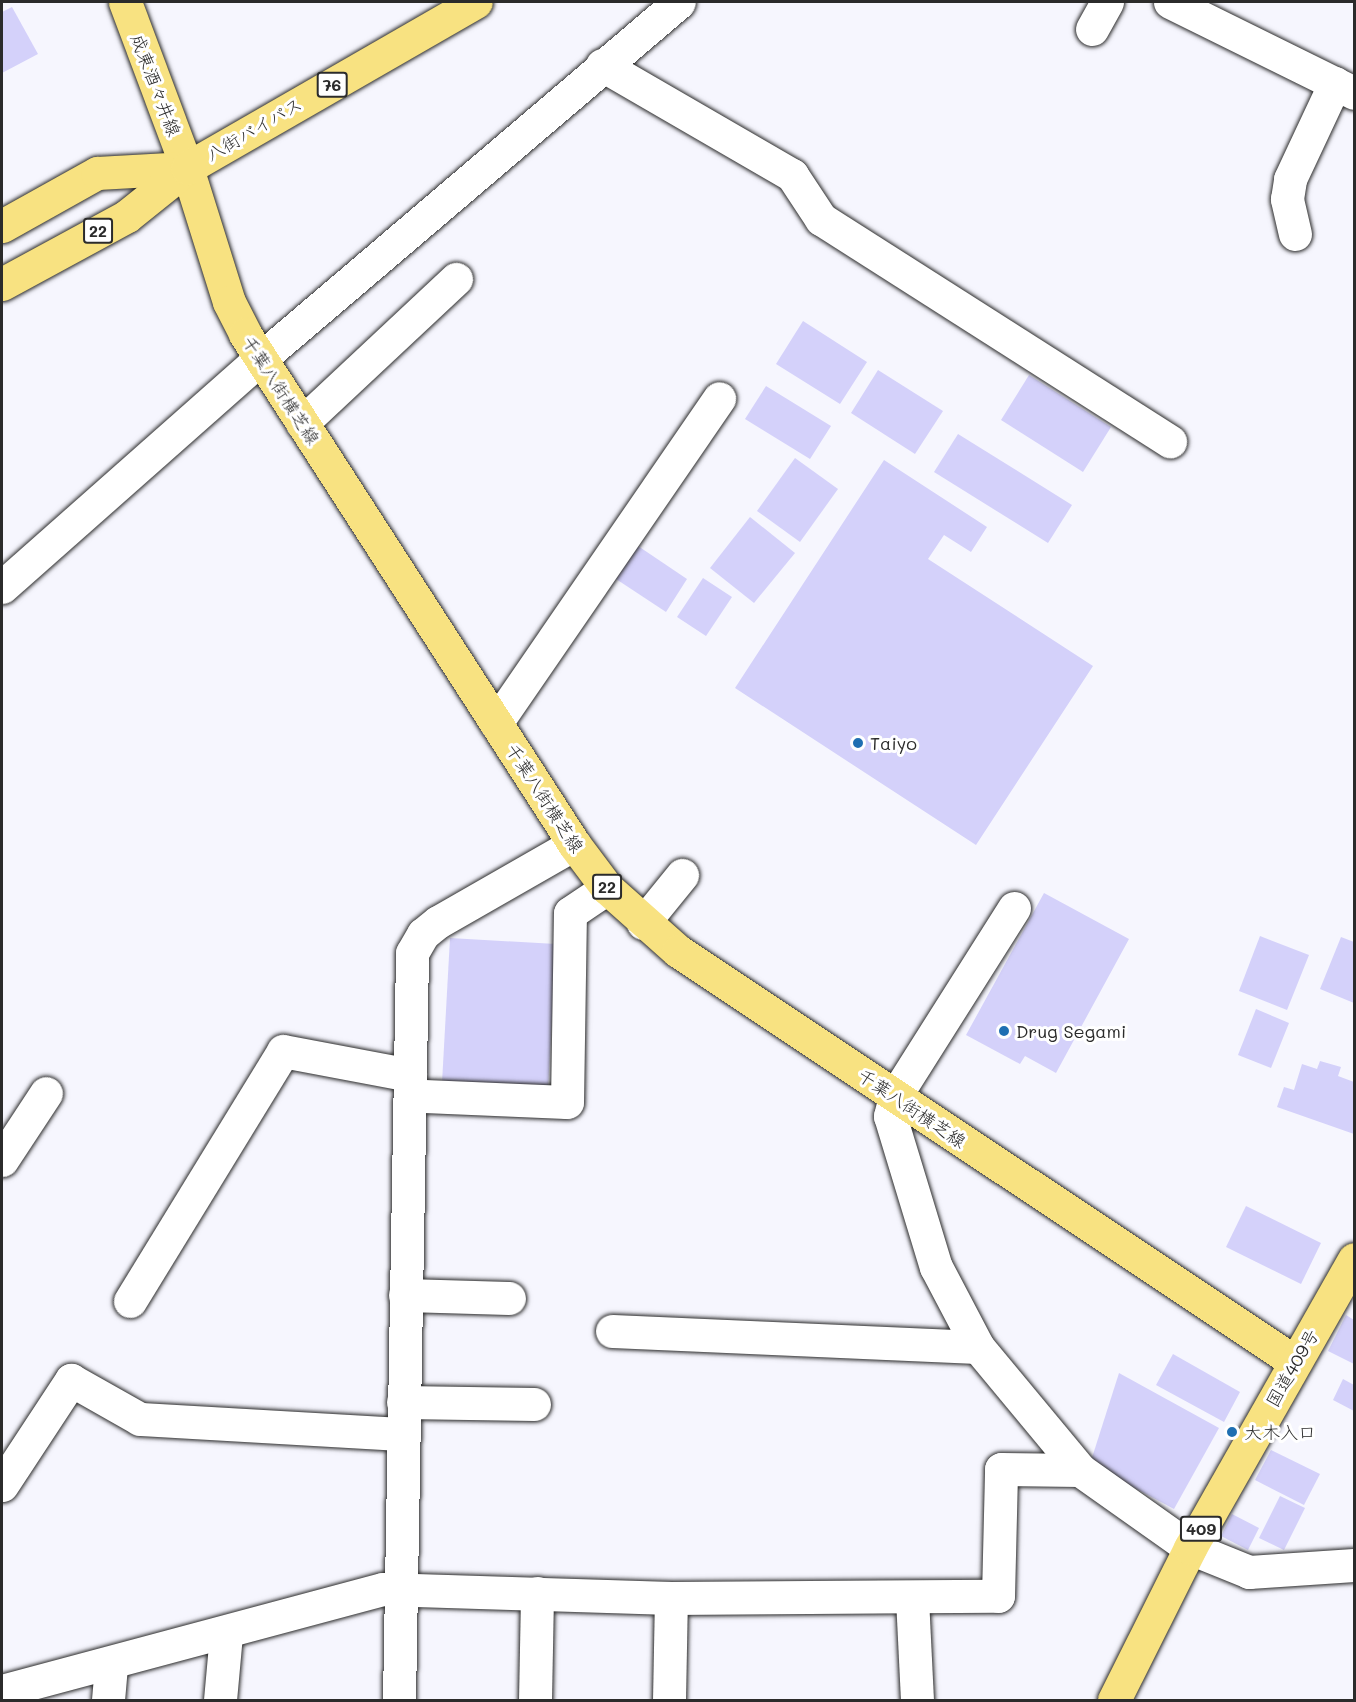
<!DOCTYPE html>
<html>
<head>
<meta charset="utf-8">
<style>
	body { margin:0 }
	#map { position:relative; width:1356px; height:1702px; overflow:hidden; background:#f6f6fe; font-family:Mali,"Klee One",sans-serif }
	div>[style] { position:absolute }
	.building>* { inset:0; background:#d4d1fa }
	.roads { filter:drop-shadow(0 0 2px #2b2b2b) drop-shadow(0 0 2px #2b2b2b) }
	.minor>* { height:33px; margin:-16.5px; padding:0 16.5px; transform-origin:16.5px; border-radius:16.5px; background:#fff }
	.major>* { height:33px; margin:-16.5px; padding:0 16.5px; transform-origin:16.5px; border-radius:16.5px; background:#f8e281 }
	.highway>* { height:33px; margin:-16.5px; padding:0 16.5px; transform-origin:16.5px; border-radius:16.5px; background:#f8e281 }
	.dots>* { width:16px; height:16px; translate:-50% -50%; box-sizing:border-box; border:3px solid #fff; border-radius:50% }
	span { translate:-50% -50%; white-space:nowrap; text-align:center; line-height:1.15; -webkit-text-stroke:6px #fff; paint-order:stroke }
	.shield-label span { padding:2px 4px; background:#fff; border:2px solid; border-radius:4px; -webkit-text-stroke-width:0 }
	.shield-label { font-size:16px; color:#2b2b2b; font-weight:700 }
	.street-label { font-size:18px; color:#2b2b2b }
	.poi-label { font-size:18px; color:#2b2b2b }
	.left { translate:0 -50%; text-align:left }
	.frame { position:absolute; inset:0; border:3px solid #2b2b2b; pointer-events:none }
</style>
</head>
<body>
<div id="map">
	<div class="building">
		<div style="clip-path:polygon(12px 7px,38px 54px,2px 73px,2px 12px)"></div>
		<div style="clip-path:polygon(803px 321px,867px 362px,840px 404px,776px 364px)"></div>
		<div style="clip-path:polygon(878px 370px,943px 411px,915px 454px,851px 413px)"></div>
		<div style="clip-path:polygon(1029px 375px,1111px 427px,1083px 472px,1001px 420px)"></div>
		<div style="clip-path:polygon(766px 386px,831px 426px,810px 459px,745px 419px)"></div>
		<div style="clip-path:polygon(958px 434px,1072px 505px,1048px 543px,934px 472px)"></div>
		<div style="clip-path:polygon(795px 458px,838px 489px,800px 542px,757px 511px)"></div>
		<div style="clip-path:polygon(884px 460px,987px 527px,971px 552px,944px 535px,928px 559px,1093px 666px,976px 845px,735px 688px)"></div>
		<div style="clip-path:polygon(750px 517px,795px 553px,754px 603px,710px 568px)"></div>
		<div style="clip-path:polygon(638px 546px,687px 579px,666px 612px,616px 579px)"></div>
		<div style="clip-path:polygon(703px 578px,732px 597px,706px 636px,677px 617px)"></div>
		<div style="clip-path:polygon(1044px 893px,1129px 939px,1056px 1073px,1025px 1056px,1020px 1064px,966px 1035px)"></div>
		<div style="clip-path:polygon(1260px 936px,1309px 955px,1287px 1010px,1239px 991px)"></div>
		<div style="clip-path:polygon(1341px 937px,1354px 942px,1354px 1003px,1320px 989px)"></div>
		<div style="clip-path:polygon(450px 938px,556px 944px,548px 1089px,442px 1083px)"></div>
		<div style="clip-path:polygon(1256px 1009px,1289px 1023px,1271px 1068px,1238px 1055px)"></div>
		<div style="clip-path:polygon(1320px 1061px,1341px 1067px,1338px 1076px,1354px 1082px,1354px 1134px,1277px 1107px,1284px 1087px,1294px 1090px,1302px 1064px,1317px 1069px)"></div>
		<div style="clip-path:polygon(1246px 1206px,1321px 1243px,1301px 1284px,1226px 1247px)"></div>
		<div style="clip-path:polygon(1346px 1315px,1354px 1320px,1354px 1364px,1328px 1351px)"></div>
		<div style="clip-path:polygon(1173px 1354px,1240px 1392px,1224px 1422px,1156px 1385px)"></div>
		<div style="clip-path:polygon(1119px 1373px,1219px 1428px,1174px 1509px,1090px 1464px)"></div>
		<div style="clip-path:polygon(1343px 1379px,1354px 1385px,1354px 1411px,1333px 1400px)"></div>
		<div style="clip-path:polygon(1271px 1450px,1320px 1474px,1304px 1505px,1255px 1480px)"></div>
		<div style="clip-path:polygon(1280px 1496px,1305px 1508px,1284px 1550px,1259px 1538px)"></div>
		<div style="clip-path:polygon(1232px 1514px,1259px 1528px,1248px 1550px,1221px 1536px)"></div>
	</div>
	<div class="roads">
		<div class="minor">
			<div style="left:1170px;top:2px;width:205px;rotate:26.3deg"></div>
			<div style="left:1092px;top:29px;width:31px;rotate:-61deg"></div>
			<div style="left:602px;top:65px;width:220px;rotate:30.1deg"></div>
			<div style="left:792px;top:175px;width:53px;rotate:56.6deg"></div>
			<div style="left:821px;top:219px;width:414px;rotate:32.5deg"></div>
			<div style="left:1295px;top:234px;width:36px;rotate:-103deg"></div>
			<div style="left:1287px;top:199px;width:20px;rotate:-81deg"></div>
			<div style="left:1290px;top:179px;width:106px;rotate:-64.9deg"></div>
			<div style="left:302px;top:423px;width:211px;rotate:-43.1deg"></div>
			<div style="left:2px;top:587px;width:344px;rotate:-41.5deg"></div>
			<div style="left:260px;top:359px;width:550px;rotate:-40.43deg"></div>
			<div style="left:496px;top:723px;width:394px;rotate:-55.5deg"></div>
			<div style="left:1014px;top:908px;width:222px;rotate:122.3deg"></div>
			<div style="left:895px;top:1096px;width:21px;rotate:104deg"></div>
			<div style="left:890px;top:1116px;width:158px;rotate:73.1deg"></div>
			<div style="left:936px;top:1267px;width:90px;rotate:62.3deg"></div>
			<div style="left:978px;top:1347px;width:160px;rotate:50.3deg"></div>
			<div style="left:1080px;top:1470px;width:135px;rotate:35.3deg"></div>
			<div style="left:1190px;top:1548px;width:64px;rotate:22.1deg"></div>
			<div style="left:1249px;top:1572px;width:105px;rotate:-3.8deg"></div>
			<div style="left:643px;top:923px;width:62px;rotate:-50.9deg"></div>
			<div style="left:423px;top:1096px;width:144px;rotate:2.4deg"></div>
			<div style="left:567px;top:1102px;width:189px;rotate:-89.1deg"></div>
			<div style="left:570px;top:913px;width:45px;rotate:-34deg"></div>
			<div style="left:2px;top:1160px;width:80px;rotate:-56.7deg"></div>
			<div style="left:405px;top:1295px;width:104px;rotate:1.7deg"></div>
			<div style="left:130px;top:1301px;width:293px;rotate:-58.5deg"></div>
			<div style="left:283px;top:1051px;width:129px;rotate:10.7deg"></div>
			<div style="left:612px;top:1331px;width:366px;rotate:2.5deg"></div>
			<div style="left:403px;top:1402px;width:131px;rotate:0.9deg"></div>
			<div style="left:2px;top:1485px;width:126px;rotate:-56.7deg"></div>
			<div style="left:71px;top:1380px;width:79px;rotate:29.5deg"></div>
			<div style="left:140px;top:1419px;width:262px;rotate:3.3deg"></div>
			<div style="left:912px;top:1598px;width:102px;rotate:87.2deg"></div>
			<div style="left:2px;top:1691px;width:394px;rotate:-15deg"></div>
			<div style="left:383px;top:1589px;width:288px;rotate:1.8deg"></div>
			<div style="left:671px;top:1598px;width:327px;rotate:-0.4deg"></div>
			<div style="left:998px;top:1596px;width:127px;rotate:-88.6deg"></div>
			<div style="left:1001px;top:1469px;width:79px;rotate:0.7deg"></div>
			<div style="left:108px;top:1700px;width:37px;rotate:-85deg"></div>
			<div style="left:220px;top:1700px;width:66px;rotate:-84.8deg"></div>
			<div style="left:399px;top:1700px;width:747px;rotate:-89deg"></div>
			<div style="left:412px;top:953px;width:22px;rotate:-60deg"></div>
			<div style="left:423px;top:934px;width:19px;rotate:-39deg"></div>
			<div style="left:438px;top:922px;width:157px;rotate:-29.8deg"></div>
			<div style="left:535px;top:1700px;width:107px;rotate:-88.9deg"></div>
			<div style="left:669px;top:1700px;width:102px;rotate:-88.9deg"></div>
		</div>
		<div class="major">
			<div style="left:125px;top:2px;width:177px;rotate:69.5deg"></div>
			<div style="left:187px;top:168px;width:140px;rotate:72.6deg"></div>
			<div style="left:229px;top:302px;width:36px;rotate:63deg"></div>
			<div style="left:245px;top:334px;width:607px;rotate:57.17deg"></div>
			<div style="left:574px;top:844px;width:55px;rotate:53.1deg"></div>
			<div style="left:607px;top:888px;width:95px;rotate:41.6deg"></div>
			<div style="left:678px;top:951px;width:741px;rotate:33.67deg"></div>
			<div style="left:2px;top:226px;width:109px;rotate:-29.2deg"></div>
			<div style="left:97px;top:173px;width:90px;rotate:-3.2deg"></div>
			<div style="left:2px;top:284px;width:142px;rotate:-28.5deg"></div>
			<div style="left:127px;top:216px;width:77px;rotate:-38.7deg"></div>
			<div style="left:187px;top:168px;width:333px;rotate:-29.9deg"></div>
		</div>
		<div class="highway">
			<div style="left:1114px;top:1700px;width:170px;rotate:-63.4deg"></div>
			<div style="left:1190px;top:1548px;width:332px;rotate:-60.4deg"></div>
		</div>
	</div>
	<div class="dots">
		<div style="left:858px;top:743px;background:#1f6fb2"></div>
		<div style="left:1004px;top:1031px;background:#1f6fb2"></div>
		<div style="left:1232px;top:1432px;background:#1f6fb2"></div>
	</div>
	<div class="shield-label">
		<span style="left:332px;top:85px">76</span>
		<span style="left:98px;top:231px">22</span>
		<span style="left:607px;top:887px">22</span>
		<span style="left:1201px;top:1529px">409</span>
	</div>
	<div class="street-label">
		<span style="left:156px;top:85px;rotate:69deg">成東酒々井線</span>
		<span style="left:254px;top:129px;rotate:-30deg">八街バイパス</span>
		<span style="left:281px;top:390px;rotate:57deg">千葉八街横芝線</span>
		<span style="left:545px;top:798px;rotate:57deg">千葉八街横芝線</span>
		<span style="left:912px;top:1108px;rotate:34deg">千葉八街横芝線</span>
		<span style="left:1292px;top:1368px;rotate:-60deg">国道409号</span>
	</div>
	<div class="poi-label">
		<span class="left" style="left:870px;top:743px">Taiyo</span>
		<span class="left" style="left:1016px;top:1031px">Drug Segami</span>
		<span class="left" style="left:1244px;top:1432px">大木入口</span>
	</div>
	<div class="frame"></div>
</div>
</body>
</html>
